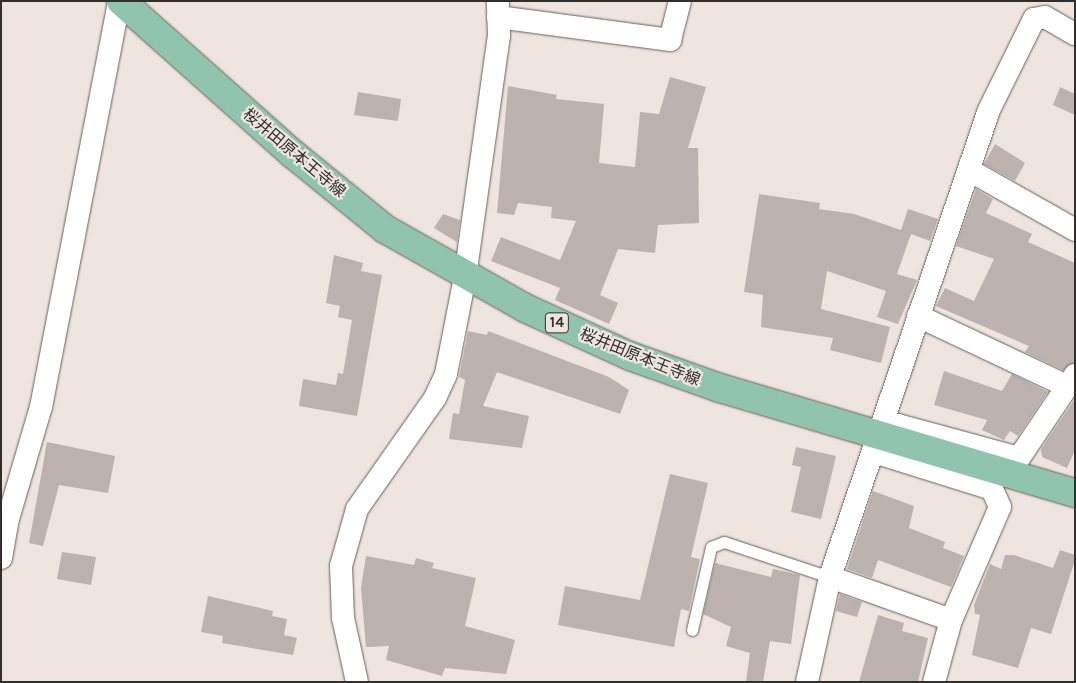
<!DOCTYPE html>
<html>
<head>
<meta charset="utf-8">
<style>
	body { margin:0 }
	#map { position:relative; width:1076px; height:683px; overflow:hidden; background:#eee4e0; font-family:Karla,"Noto Sans JP",sans-serif }
	div>[style] { position:absolute }
	.building>* { inset:0; background:#bcb2af }
	.roads { filter:drop-shadow(0 0 1px #675e5b) drop-shadow(0 0 1px #675e5b) }
	.service>* { height:11px; margin:-5.5px; padding:0 5.5px; transform-origin:5.5px; border-radius:5.5px; background:#fff }
	.minor>* { height:22px; margin:-11px; padding:0 11px; transform-origin:11px; border-radius:11px; background:#fff }
	.primary>* { height:28px; margin:-14px; padding:0 14px; transform-origin:14px; border-radius:14px; background:#91c4af }
	span { translate:-50% -50%; white-space:nowrap; text-align:center; line-height:1.15; -webkit-text-stroke:4.5px #eee4e0; paint-order:stroke }
	.shield-label span { padding:1px 4px; background:#eee4e0; border:1px solid; border-radius:4px; -webkit-text-stroke-width:0 }
	.shield-label { font-size:15px; color:#322e2c; font-weight:700 }
	.street-label { font-size:16px; color:#322e2c }
	.frame { position:absolute; inset:0; border:2px solid #322e2c; pointer-events:none }
</style>
</head>
<body>
<div id="map">
	<div class="building">
		<div style="clip-path:polygon(670px 77px,706px 87px,688px 148px,698px 148px,699px 223px,658px 225px,655px 253px,618px 249px,600px 295px,618px 303px,609px 324px,555px 300px,560px 288px,491px 261px,501px 237px,560px 260px,576px 221px,551px 218px,552px 207px,518px 203px,514px 215px,497px 213px,508px 86px,557px 95px,556px 99px,604px 104px,599px 163px,635px 167px,640px 112px,659px 114px)"></div>
		<div style="clip-path:polygon(1060px 87px,1075px 94px,1075px 115px,1053px 105px)"></div>
		<div style="clip-path:polygon(358px 92px,401px 99px,398px 121px,354px 115px)"></div>
		<div style="clip-path:polygon(995px 144px,1025px 163px,1015px 181px,984px 164px)"></div>
		<div style="clip-path:polygon(976px 189px,993px 199px,986px 213px,1032px 234px,1028px 242px,1075px 263px,1075px 362px,1063px 370px,1025px 352px,1029px 346px,936px 306px,945px 288px,974px 301px,994px 259px,956px 246px)"></div>
		<div style="clip-path:polygon(759px 194px,820px 203px,819px 209px,854px 214px,901px 230px,908px 209px,938px 219px,930px 241px,911px 234px,897px 274px,917px 280px,898px 324px,877px 317px,886px 291px,827px 271px,821px 309px,890px 327px,881px 363px,830px 350px,833px 338px,761px 327px,763px 295px,744px 292px)"></div>
		<div style="clip-path:polygon(443px 214px,460px 220px,457px 242px,434px 228px)"></div>
		<div style="clip-path:polygon(334px 255px,363px 263px,361px 271px,382px 275px,357px 416px,299px 406px,303px 379px,336px 385px,338px 373px,343px 374px,352px 320px,338px 317px,340px 306px,326px 303px)"></div>
		<div style="clip-path:polygon(468px 331px,487px 335px,488px 331px,609px 377px,629px 390px,620px 414px,497px 372px,483px 406px,529px 416px,522px 448px,449px 439px,453px 413px,459px 414px,465px 380px,459px 377px)"></div>
		<div style="clip-path:polygon(944px 371px,1002px 391px,1012px 374px,1048px 392px,1018px 436px,1010px 431px,1004px 440px,982px 430px,987px 420px,934px 405px)"></div>
		<div style="clip-path:polygon(1075px 399px,1075px 450px,1067px 468px,1042px 457px,1041px 449px)"></div>
		<div style="clip-path:polygon(47px 442px,115px 456px,108px 493px,59px 485px,43px 546px,29px 543px)"></div>
		<div style="clip-path:polygon(796px 447px,836px 456px,821px 519px,791px 512px,801px 467px,792px 465px)"></div>
		<div style="clip-path:polygon(670px 474px,708px 483px,691px 557px,700px 559px,689px 611px,681px 609px,674px 647px,558px 625px,565px 586px,640px 600px)"></div>
		<div style="clip-path:polygon(873px 491px,914px 506px,909px 528px,945px 542px,943px 548px,964px 556px,951px 587px,878px 560px,872px 578px,847px 569px)"></div>
		<div style="clip-path:polygon(1060px 550px,1075px 555px,1075px 560px,1051px 634px,1031px 628px,1018px 668px,972px 655px,980px 615px,975px 614px,974px 605px,990px 564px,1001px 569px,1005px 555px,1014px 555px,1053px 568px)"></div>
		<div style="clip-path:polygon(62px 552px,96px 557px,91px 585px,57px 579px)"></div>
		<div style="clip-path:polygon(366px 556px,414px 565px,416px 558px,434px 563px,432px 568px,476px 578px,465px 626px,515px 640px,506px 674px,445px 668px,442px 676px,386px 660px,389px 646px,366px 647px,361px 588px)"></div>
		<div style="clip-path:polygon(715px 563px,771px 577px,773px 569px,800px 575px,791px 644px,770px 641px,763px 682px,746px 682px,750px 653px,726px 646px,731px 627px,703px 614px)"></div>
		<div style="clip-path:polygon(840px 594px,862px 602px,857px 617px,836px 611px)"></div>
		<div style="clip-path:polygon(208px 596px,273px 611px,272px 616px,287px 619px,284px 635px,297px 638px,293px 655px,222px 643px,223px 636px,201px 632px)"></div>
		<div style="clip-path:polygon(878px 615px,904px 623px,902px 631px,928px 638px,918px 682px,859px 682px)"></div>
	</div>
	<div class="roads">
		<div class="service">
			<div style="left:692px;top:630px;width:85px;rotate:-77.1deg"></div>
			<div style="left:711px;top:547px;width:14px;rotate:-21deg"></div>
			<div style="left:724px;top:542px;width:112px;rotate:18.3deg"></div>
		</div>
		<div class="minor">
			<div style="left:498px;top:17px;width:174px;rotate:7.6deg"></div>
			<div style="left:670px;top:40px;width:40px;rotate:-75.6deg"></div>
			<div style="left:969px;top:170px;width:122px;rotate:29.5deg"></div>
			<div style="left:918px;top:316px;width:165px;rotate:25.2deg"></div>
			<div style="left:880px;top:434px;width:20px;rotate:-27deg"></div>
			<div style="left:898px;top:425px;width:125px;rotate:15.3deg"></div>
			<div style="left:1019px;top:458px;width:100px;rotate:-56deg"></div>
			<div style="left:874px;top:452px;width:124px;rotate:17.4deg"></div>
			<div style="left:992px;top:489px;width:20px;rotate:66deg"></div>
			<div style="left:1000px;top:507px;width:123px;rotate:113.4deg"></div>
			<div style="left:951px;top:620px;width:64px;rotate:105.3deg"></div>
			<div style="left:1px;top:558px;width:40px;rotate:-80deg"></div>
			<div style="left:8px;top:519px;width:117px;rotate:-73.6deg"></div>
			<div style="left:41px;top:407px;width:413px;rotate:-79.1deg"></div>
			<div style="left:830px;top:577px;width:128px;rotate:19.6deg"></div>
			<div style="left:357px;top:682px;width:66px;rotate:-102.3deg"></div>
			<div style="left:343px;top:618px;width:52px;rotate:-92.2deg"></div>
			<div style="left:341px;top:566px;width:59px;rotate:-74.3deg"></div>
			<div style="left:357px;top:509px;width:136px;rotate:-54.9deg"></div>
			<div style="left:435px;top:398px;width:26px;rotate:-65deg"></div>
			<div style="left:446px;top:374px;width:99px;rotate:-78.9deg"></div>
			<div style="left:465px;top:277px;width:243px;rotate:-82deg"></div>
			<div style="left:499px;top:36px;width:35px;rotate:-92deg"></div>
			<div style="left:807px;top:682px;width:107px;rotate:-77.6deg"></div>
			<div style="left:830px;top:577px;width:491px;rotate:-71.2deg"></div>
			<div style="left:988px;top:112px;width:104px;rotate:-63.7deg"></div>
			<div style="left:1034px;top:19px;width:11px;rotate:-10deg"></div>
			<div style="left:1045px;top:17px;width:34px;rotate:30deg"></div>
		</div>
		<div class="primary">
			<div style="left:121px;top:1px;width:230px;rotate:41.7deg"></div>
			<div style="left:293px;top:154px;width:119px;rotate:39.2deg"></div>
			<div style="left:385px;top:229px;width:161px;rotate:29.4deg"></div>
			<div style="left:525px;top:308px;width:115px;rotate:24.6deg"></div>
			<div style="left:630px;top:356px;width:96px;rotate:19.6deg"></div>
			<div style="left:720px;top:388px;width:370px;rotate:16.5deg"></div>
		</div>
	</div>
	<div class="shield-label">
		<span style="left:557px;top:323px">14</span>
	</div>
	<div class="street-label">
		<span style="left:294px;top:153px;rotate:40deg">桜井田原本王寺線</span>
		<span style="left:640px;top:357px;rotate:22deg">桜井田原本王寺線</span>
	</div>
	<div class="frame"></div>
</div>
</body>
</html>
